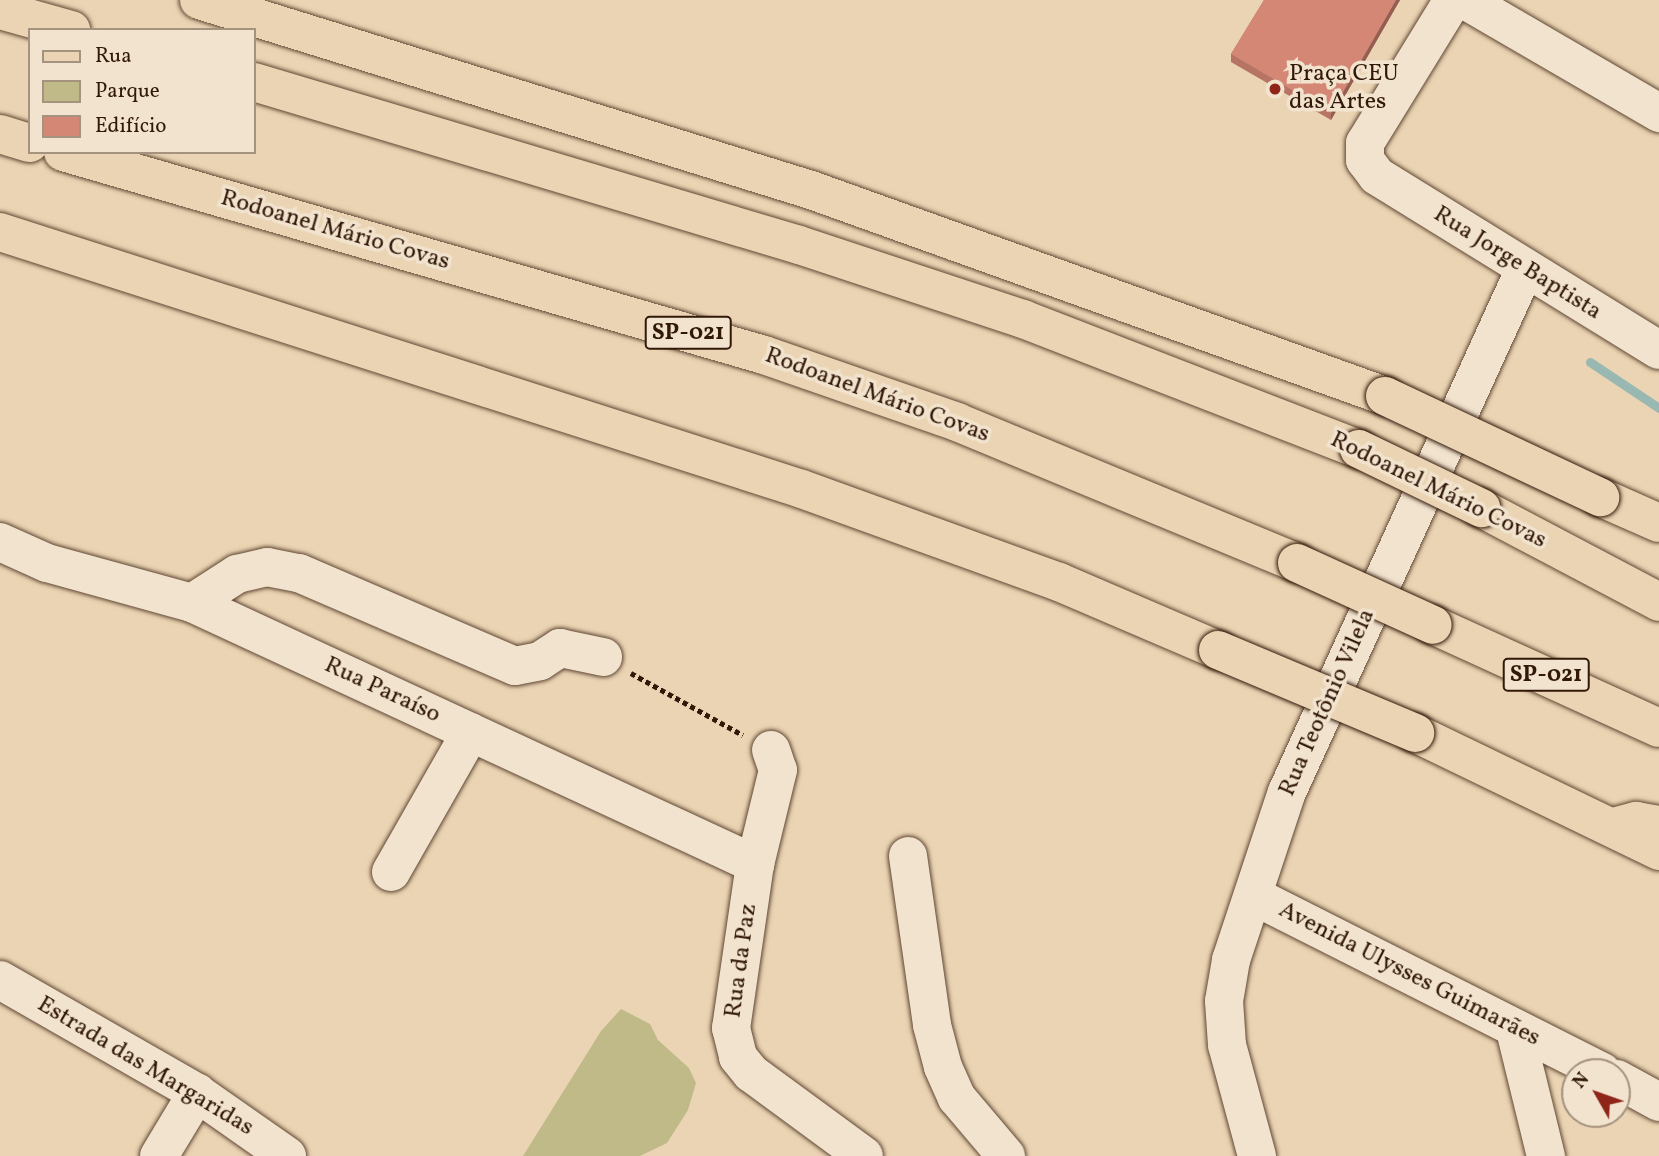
<!DOCTYPE html>
<html>
<head>
<meta charset="utf-8">
<style>
	body { margin:0 }
	#map { position:relative; width:1659px; height:1156px; overflow:hidden; background:#ead4b3; font-family:Vollkorn,serif }
	div>[style] { position:absolute }
	.green>* { inset:0; background:#bfba87 }
	.stream>* { height:9px; margin:-4.5px; padding:0 4.5px; transform-origin:4.5px; border-radius:4.5px; background:#98b8b1 }
	.path>* { height:4.5px; margin-top:-2.25px; transform-origin:0; background:repeating-linear-gradient(90deg,#321809 0 5px,transparent 0 8.5px) }
	.roads { filter:drop-shadow(0 0 2px #604734) drop-shadow(0 0 2px #604734) }
	.minor>* { height:38px; margin:-19px; padding:0 19px; transform-origin:19px; border-radius:19px; background:#f1e3ce }
	.major>* { height:38px; margin:-19px; padding:0 19px; transform-origin:19px; border-radius:19px; background:#ead4b3 }
	.highway>* { height:38px; margin:-19px; padding:0 19px; transform-origin:19px; border-radius:19px; background:#ead4b3 }
	.bridges { filter:drop-shadow(0 0 2px #321809) drop-shadow(0 0 2px #321809) }
	.major-bridge>* { height:38px; margin:-19px; padding:0 19px; transform-origin:19px; border-radius:19px; background:#ead4b3 }
	.highway-bridge>* { height:38px; margin:-19px; padding:0 19px; transform-origin:19px; border-radius:19px; background:#ead4b3 }
	.wall>* { inset:0; background:#b67465 }
	.shaded-wall>* { inset:0; background:#945e52 }
	.building>* { inset:0; background:#d48775 }
	.dots>* { width:19px; height:19px; translate:-50% -50%; box-sizing:border-box; border:4px solid #f1e3ce; border-radius:50% }
	span { translate:-50% -50%; white-space:nowrap; text-align:center; line-height:1.15; -webkit-text-stroke:7px #f1e3ce; paint-order:stroke }
	.shield-label span { padding:2px 5px; background:#f1e3ce; border:2px solid; border-radius:5px; -webkit-text-stroke-width:0 }
	.shield-label { font-size:23px; color:#321809; font-weight:700 }
	.poi-label { font-size:24px; color:#321809 }
	.left { translate:0 -50%; text-align:left }
	.street-label { font-size:24px; color:#321809 }
	.legend { position:absolute; left:28px; top:28px; width:228px; height:126px; box-sizing:border-box; background:#f1e3ce; border:2px solid #a5927f; margin:0; padding:9px 12px; list-style:none; font-size:21px; color:#321809 }
	.legend li { display:flex; align-items:center; gap:14px; height:35px }
	.legend b { width:35px; border:2px solid #a5927f }
	.north { position:absolute; left:1561px; top:1058px; width:70px; height:70px; box-sizing:border-box; background:#f1e3ce; border:2px solid #a5927f; border-radius:50%; rotate:310deg; font-size:19px; font-weight:700; line-height:28px; text-align:center; color:#321809 }
	.north::after { content:''; display:block; margin:auto; width:24px; height:32px; background:#8f2418; clip-path:polygon(50% 0,100% 100%,50% 72%,0 100%) }
</style>
</head>
<body>
<div id="map">
	<div class="green">
		<div style="clip-path:polygon(621px 1009px,650px 1024px,658px 1040px,689px 1068px,696px 1083px,688px 1110px,667px 1143px,640px 1156px,523px 1156px,601px 1031px)"></div>
	</div>
	<div class="stream">
		<div style="left:1590px;top:362px;width:83px;rotate:33.7deg"></div>
	</div>
	<div class="path">
		<div style="left:631px;top:673px;width:128px;rotate:29deg"></div>
	</div>
	<div class="roads">
		<div class="minor">
			<div style="left:1453px;top:0;width:168px;rotate:121.6deg"></div>
			<div style="left:1365px;top:143px;width:17px;rotate:90deg"></div>
			<div style="left:1365px;top:160px;width:20px;rotate:53deg"></div>
			<div style="left:1377px;top:176px;width:331px;rotate:31.7deg"></div>
			<div style="left:1465px;top:0;width:225px;rotate:30.2deg"></div>
			<div style="left:0;top:542px;width:51px;rotate:24.1deg"></div>
			<div style="left:47px;top:563px;width:150px;rotate:15.4deg"></div>
			<div style="left:192px;top:603px;width:621px;rotate:24.87deg"></div>
			<div style="left:192px;top:603px;width:54px;rotate:-32.8deg"></div>
			<div style="left:237px;top:574px;width:31px;rotate:-13deg"></div>
			<div style="left:267px;top:567px;width:33px;rotate:11deg"></div>
			<div style="left:299px;top:573px;width:235px;rotate:23.3deg"></div>
			<div style="left:515px;top:666px;width:25px;rotate:-11deg"></div>
			<div style="left:540px;top:661px;width:24px;rotate:-33deg"></div>
			<div style="left:560px;top:648px;width:44px;rotate:11.8deg"></div>
			<div style="left:771px;top:750px;width:21px;rotate:71deg"></div>
			<div style="left:778px;top:770px;width:97px;rotate:103.7deg"></div>
			<div style="left:755px;top:864px;width:166px;rotate:98.3deg"></div>
			<div style="left:731px;top:1028px;width:30px;rotate:76deg"></div>
			<div style="left:738px;top:1057px;width:21px;rotate:51deg"></div>
			<div style="left:751px;top:1073px;width:140px;rotate:36.3deg"></div>
			<div style="left:908px;top:856px;width:171px;rotate:81.9deg"></div>
			<div style="left:932px;top:1025px;width:43px;rotate:75.3deg"></div>
			<div style="left:943px;top:1067px;width:34px;rotate:66deg"></div>
			<div style="left:957px;top:1098px;width:76px;rotate:49.8deg"></div>
			<div style="left:391px;top:872px;width:161px;rotate:-60.3deg"></div>
			<div style="left:1254px;top:896px;width:390px;rotate:26.8deg"></div>
			<div style="left:0;top:980px;width:227px;rotate:29.8deg"></div>
			<div style="left:197px;top:1093px;width:110px;rotate:35deg"></div>
			<div style="left:1515px;top:1030px;width:130px;rotate:76.2deg"></div>
			<div style="left:1617px;top:1079px;width:48px;rotate:28.7deg"></div>
			<div style="left:159px;top:1156px;width:74px;rotate:-58.9deg"></div>
			<div style="left:1257px;top:1156px;width:115px;rotate:-105.1deg"></div>
			<div style="left:1227px;top:1045px;width:44px;rotate:-93.9deg"></div>
			<div style="left:1224px;top:1001px;width:42px;rotate:-80.3deg"></div>
			<div style="left:1231px;top:960px;width:177px;rotate:-71.6deg"></div>
			<div style="left:1287px;top:792px;width:572px;rotate:-65.54deg"></div>
		</div>
		<div class="major">
			<div style="left:199px;top:0;width:641px;rotate:17.25deg"></div>
			<div style="left:811px;top:190px;width:610px;rotate:19.74deg"></div>
			<div style="left:0;top:232px;width:842px;rotate:17.77deg"></div>
			<div style="left:802px;top:489px;width:273px;rotate:19.9deg"></div>
			<div style="left:1059px;top:582px;width:173px;rotate:23.2deg"></div>
			<div style="left:1600px;top:497px;width:64px;rotate:23.8deg"></div>
			<div style="left:1415px;top:733px;width:271px;rotate:25.8deg"></div>
		</div>
		<div class="highway">
			<div style="left:0;top:10px;width:74px;rotate:15.7deg"></div>
			<div style="left:254px;top:82px;width:569px;rotate:16.65deg"></div>
			<div style="left:799px;top:245px;width:236px;rotate:18.3deg"></div>
			<div style="left:1023px;top:319px;width:360px;rotate:21.2deg"></div>
			<div style="left:0;top:134px;width:31px;rotate:17deg"></div>
			<div style="left:63px;top:152px;width:730px;rotate:16.15deg"></div>
			<div style="left:764px;top:355px;width:204px;rotate:19.1deg"></div>
			<div style="left:957px;top:422px;width:368px;rotate:22.5deg"></div>
			<div style="left:1481px;top:508px;width:201px;rotate:27.8deg"></div>
			<div style="left:1433px;top:625px;width:248px;rotate:24.5deg"></div>
			<div style="left:1613px;top:827px;width:24px;rotate:-15deg"></div>
			<div style="left:1636px;top:821px;width:23px;rotate:10deg"></div>
		</div>
	</div>
	<div class="bridges">
		<div class="major-bridge">
			<div style="left:1385px;top:396px;width:238px;rotate:25.2deg"></div>
			<div style="left:1218px;top:650px;width:214px;rotate:22.8deg"></div>
		</div>
		<div class="highway-bridge">
			<div style="left:1359px;top:449px;width:136px;rotate:25.8deg"></div>
			<div style="left:1297px;top:563px;width:149px;rotate:24.5deg"></div>
		</div>
	</div>
	<div class="wall">
		<div style="clip-path:polygon(1264px 0,1400px 0,1331px 120px,1231px 62px,1231px 54px)"></div>
	</div>
	<div class="shaded-wall">
		<div style="clip-path:polygon(1396px 0,1400px 0,1331px 120px,1331px 113px)"></div>
	</div>
	<div class="building">
		<div style="clip-path:polygon(1264px 0,1396px 0,1331px 113px,1231px 54px)"></div>
	</div>
	<div class="dots">
		<div style="left:1275px;top:89px;background:#8f2418"></div>
	</div>
	<div class="shield-label">
		<span style="left:688px;top:333px">SP-021</span>
		<span style="left:1546px;top:675px">SP-021</span>
	</div>
	<div class="poi-label">
		<span class="left" style="left:1289px;top:89px">Praça CEU<br>das Artes</span>
	</div>
	<div class="street-label">
		<span style="left:335px;top:231px;rotate:16deg">Rodoanel Mário Covas</span>
		<span style="left:1517px;top:264px;rotate:32deg">Rua Jorge Baptista</span>
		<span style="left:877px;top:396px;rotate:20deg">Rodoanel Mário Covas</span>
		<span style="left:1438px;top:491px;rotate:26deg">Rodoanel Mário Covas</span>
		<span style="left:382px;top:691px;rotate:25deg">Rua Paraíso</span>
		<span style="left:1328px;top:703px;rotate:-66deg">Rua Teotônio Vilela</span>
		<span style="left:742px;top:961px;rotate:-82deg">Rua da Paz</span>
		<span style="left:1409px;top:975px;rotate:27deg">Avenida Ulysses Guimarães</span>
		<span style="left:145px;top:1067px;rotate:31deg">Estrada das Margaridas</span>
	</div>
	<ul class="legend">
	<li><b style="height:9px;background:#ead4b3"></b>Rua</li>
	<li><b style="height:19px;background:#bfba87"></b>Parque</li>
	<li><b style="height:19px;background:#d48775"></b>Edifício</li>
	</ul>
	<div class="north">N</div>
</div>
</body>
</html>
